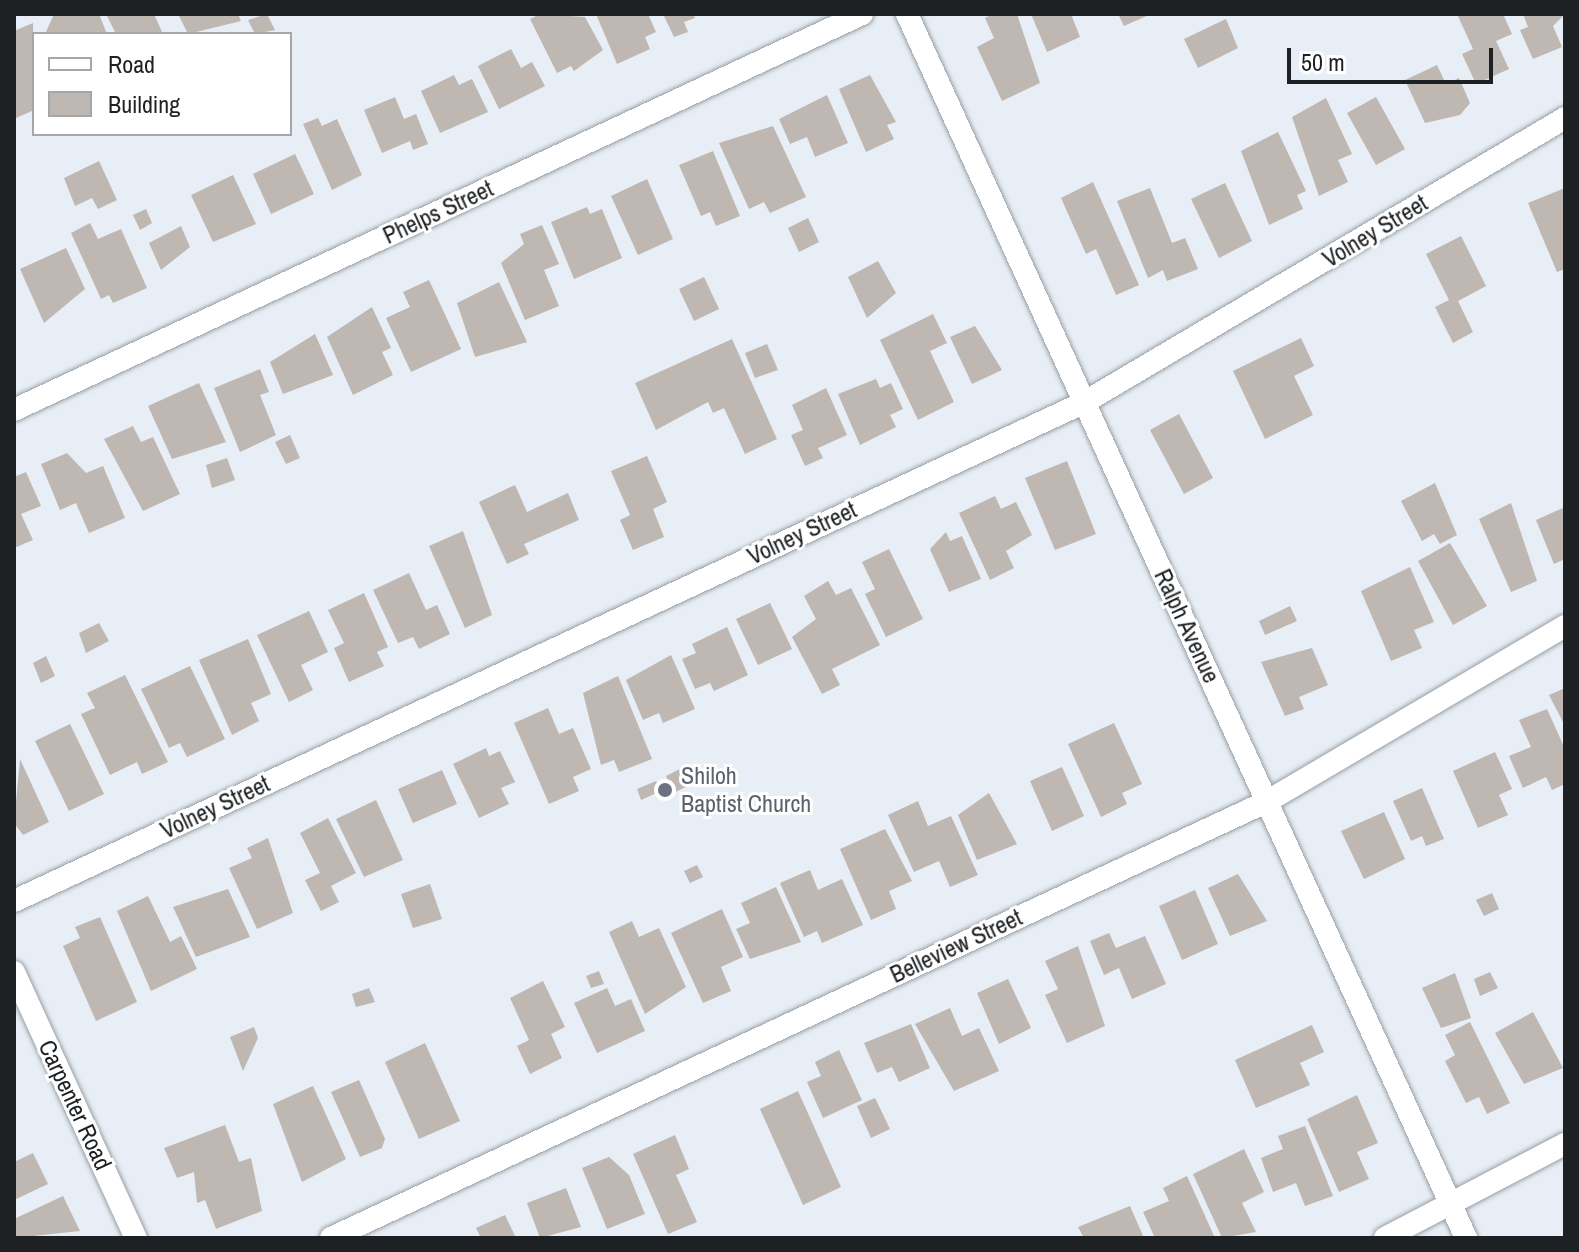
<!DOCTYPE html>
<html>
<head>
<meta charset="utf-8">
<style>
	body { margin:0 }
	#map { position:relative; width:1579px; height:1252px; overflow:hidden; background:#e7eef5; font-family:"Archivo Narrow",sans-serif }
	div>[style] { position:absolute }
	.building>* { inset:0; background:#bfb7b2 }
	.roads { filter:drop-shadow(0 0 2px #989ea5) drop-shadow(0 0 2px #989ea5) }
	.minor>* { height:22px; margin:-11px; padding:0 11px; transform-origin:11px; border-radius:11px; background:#fff }
	.dots>* { width:22px; height:22px; translate:-50% -50%; box-sizing:border-box; border:4px solid #fff; border-radius:50% }
	span { translate:-50% -50%; white-space:nowrap; text-align:center; line-height:1.15; -webkit-text-stroke:6px #fff; paint-order:stroke }
	.street-label { font-size:24px; color:#1e2123 }
	.worship-label { font-size:24px; color:#5b616d }
	.left { translate:0 -50%; text-align:left }
	.frame { position:absolute; inset:0; border:16px solid #1e2123; pointer-events:none }
	.legend { position:absolute; left:32px; top:32px; width:260px; height:104px; box-sizing:border-box; background:#fff; border:2px solid #a5a6a7; margin:0; padding:10px 14px; list-style:none; font-size:24px; color:#1e2123 }
	.legend li { display:flex; align-items:center; gap:16px; height:40px }
	.legend b { width:40px; border:2px solid #a5a6a7 }
	.scale { position:absolute; left:1287px; top:48px; width:206px; height:36px; box-sizing:border-box; border:4px solid #1e2123; border-top:0; padding-left:10px; font-size:24px; line-height:28px; white-space:nowrap; color:#1e2123; -webkit-text-stroke:6px #fff; paint-order:stroke }
</style>
</head>
<body>
<div id="map">
	<div class="building">
		<div style="clip-path:polygon(54px 14px,99px 14px,107px 34px,45px 34px)"></div>
		<div style="clip-path:polygon(106px 14px,154px 14px,162px 32px,116px 34px)"></div>
		<div style="clip-path:polygon(178px 14px,238px 14px,241px 21px,188px 34px)"></div>
		<div style="clip-path:polygon(267px 14px,275px 30px,255px 34px,248px 20px)"></div>
		<div style="clip-path:polygon(540px 14px,585px 17px,603px 50px,574px 71px,571px 66px,557px 73px,530px 19px)"></div>
		<div style="clip-path:polygon(596px 14px,648px 14px,656px 32px,645px 37px,650px 49px,617px 64px)"></div>
		<div style="clip-path:polygon(663px 14px,693px 14px,695px 18px,684px 22px,688px 32px,674px 37px)"></div>
		<div style="clip-path:polygon(993px 14px,1017px 14px,1040px 83px,1002px 101px,977px 47px,994px 38px,985px 18px)"></div>
		<div style="clip-path:polygon(1031px 14px,1071px 14px,1080px 37px,1047px 52px)"></div>
		<div style="clip-path:polygon(1118px 14px,1151px 14px,1124px 26px)"></div>
		<div style="clip-path:polygon(1457px 14px,1503px 14px,1512px 34px,1496px 41px,1509px 69px,1476px 84px,1462px 54px,1473px 49px)"></div>
		<div style="clip-path:polygon(1523px 14px,1565px 14px,1553px 26px,1562px 47px,1533px 59px,1520px 30px,1528px 27px)"></div>
		<div style="clip-path:polygon(1226px 19px,1238px 48px,1198px 68px,1184px 39px)"></div>
		<div style="clip-path:polygon(33px 23px,34px 110px,14px 119px,14px 31px)"></div>
		<div style="clip-path:polygon(511px 49px,521px 68px,532px 62px,545px 86px,499px 109px,478px 66px)"></div>
		<div style="clip-path:polygon(1437px 65px,1446px 84px,1459px 78px,1470px 103px,1460px 115px,1425px 123px,1405px 80px)"></div>
		<div style="clip-path:polygon(454px 75px,459px 85px,472px 79px,488px 112px,440px 133px,421px 91px)"></div>
		<div style="clip-path:polygon(870px 75px,896px 122px,887px 125px,894px 139px,866px 152px,839px 89px)"></div>
		<div style="clip-path:polygon(827px 95px,848px 143px,815px 157px,807px 137px,790px 144px,779px 119px)"></div>
		<div style="clip-path:polygon(395px 97px,404px 119px,416px 114px,428px 144px,413px 150px,410px 141px,382px 153px,364px 110px)"></div>
		<div style="clip-path:polygon(1376px 97px,1405px 149px,1376px 165px,1347px 113px)"></div>
		<div style="clip-path:polygon(1326px 98px,1352px 154px,1338px 160px,1348px 182px,1319px 196px,1292px 117px)"></div>
		<div style="clip-path:polygon(318px 118px,322px 126px,337px 119px,362px 175px,332px 190px,303px 124px)"></div>
		<div style="clip-path:polygon(773px 126px,806px 197px,770px 213px,764px 202px,749px 209px,719px 143px)"></div>
		<div style="clip-path:polygon(1278px 132px,1306px 191px,1297px 195px,1303px 209px,1269px 225px,1241px 151px)"></div>
		<div style="clip-path:polygon(713px 151px,740px 216px,716px 226px,710px 212px,701px 216px,679px 165px)"></div>
		<div style="clip-path:polygon(295px 154px,314px 194px,271px 214px,253px 174px)"></div>
		<div style="clip-path:polygon(99px 161px,117px 200px,98px 209px,92px 198px,75px 206px,64px 178px)"></div>
		<div style="clip-path:polygon(233px 175px,256px 224px,213px 242px,191px 195px)"></div>
		<div style="clip-path:polygon(647px 179px,673px 239px,638px 255px,611px 196px)"></div>
		<div style="clip-path:polygon(1093px 182px,1139px 285px,1116px 295px,1096px 249px,1086px 254px,1061px 198px)"></div>
		<div style="clip-path:polygon(1225px 183px,1252px 241px,1219px 258px,1191px 199px)"></div>
		<div style="clip-path:polygon(1150px 188px,1172px 243px,1185px 238px,1198px 269px,1167px 281px,1163px 270px,1148px 278px,1117px 201px)"></div>
		<div style="clip-path:polygon(1565px 188px,1565px 269px,1557px 272px,1528px 203px)"></div>
		<div style="clip-path:polygon(587px 207px,590px 214px,602px 209px,622px 258px,574px 279px,551px 222px)"></div>
		<div style="clip-path:polygon(146px 209px,152px 223px,140px 230px,133px 215px)"></div>
		<div style="clip-path:polygon(808px 218px,819px 242px,799px 252px,788px 228px)"></div>
		<div style="clip-path:polygon(90px 223px,98px 239px,121px 229px,147px 288px,113px 303px,109px 295px,101px 299px,71px 233px)"></div>
		<div style="clip-path:polygon(542px 225px,559px 264px,544px 270px,559px 306px,525px 320px,501px 263px,524px 244px,520px 234px)"></div>
		<div style="clip-path:polygon(181px 226px,190px 247px,161px 270px,149px 243px)"></div>
		<div style="clip-path:polygon(1461px 236px,1486px 286px,1458px 301px,1473px 332px,1453px 343px,1435px 307px,1449px 300px,1426px 254px)"></div>
		<div style="clip-path:polygon(66px 248px,85px 289px,44px 323px,20px 269px)"></div>
		<div style="clip-path:polygon(878px 261px,896px 293px,867px 318px,848px 277px)"></div>
		<div style="clip-path:polygon(704px 277px,719px 309px,694px 321px,679px 289px)"></div>
		<div style="clip-path:polygon(429px 280px,461px 349px,411px 372px,386px 318px,410px 307px,403px 292px)"></div>
		<div style="clip-path:polygon(499px 282px,527px 342px,475px 357px,457px 303px)"></div>
		<div style="clip-path:polygon(372px 307px,391px 348px,382px 352px,393px 375px,353px 395px,327px 337px)"></div>
		<div style="clip-path:polygon(933px 314px,947px 343px,930px 351px,954px 402px,918px 420px,880px 340px)"></div>
		<div style="clip-path:polygon(975px 326px,1002px 370px,972px 384px,950px 337px)"></div>
		<div style="clip-path:polygon(315px 334px,333px 375px,283px 394px,270px 362px)"></div>
		<div style="clip-path:polygon(1301px 338px,1314px 366px,1294px 376px,1313px 415px,1265px 439px,1233px 371px)"></div>
		<div style="clip-path:polygon(732px 339px,777px 439px,745px 454px,724px 408px,713px 413px,708px 402px,656px 430px,635px 383px)"></div>
		<div style="clip-path:polygon(767px 344px,778px 370px,755px 378px,745px 353px)"></div>
		<div style="clip-path:polygon(260px 369px,269px 392px,260px 395px,276px 435px,240px 452px,214px 388px)"></div>
		<div style="clip-path:polygon(876px 379px,880px 388px,891px 383px,903px 409px,890px 415px,896px 427px,860px 445px,838px 394px)"></div>
		<div style="clip-path:polygon(199px 383px,226px 442px,172px 459px,148px 406px)"></div>
		<div style="clip-path:polygon(826px 388px,847px 435px,818px 448px,823px 458px,805px 466px,791px 435px,803px 430px,792px 405px)"></div>
		<div style="clip-path:polygon(1179px 414px,1213px 478px,1184px 494px,1150px 430px)"></div>
		<div style="clip-path:polygon(133px 426px,141px 442px,153px 437px,180px 494px,143px 511px,104px 439px)"></div>
		<div style="clip-path:polygon(290px 435px,300px 458px,286px 464px,275px 442px)"></div>
		<div style="clip-path:polygon(67px 453px,86px 473px,103px 466px,125px 518px,89px 533px,76px 503px,60px 510px,41px 464px)"></div>
		<div style="clip-path:polygon(647px 456px,667px 502px,653px 509px,664px 537px,633px 550px,620px 520px,630px 515px,611px 471px)"></div>
		<div style="clip-path:polygon(227px 458px,235px 480px,212px 488px,206px 465px)"></div>
		<div style="clip-path:polygon(1067px 461px,1096px 534px,1055px 550px,1025px 478px)"></div>
		<div style="clip-path:polygon(26px 472px,41px 506px,21px 514px,33px 540px,14px 548px,14px 477px)"></div>
		<div style="clip-path:polygon(1435px 483px,1457px 535px,1440px 544px,1434px 534px,1422px 541px,1401px 501px)"></div>
		<div style="clip-path:polygon(515px 485px,527px 512px,568px 493px,579px 520px,524px 544px,529px 554px,507px 564px,479px 502px)"></div>
		<div style="clip-path:polygon(995px 496px,1001px 509px,1016px 502px,1032px 535px,1006px 551px,1014px 568px,990px 580px,959px 513px)"></div>
		<div style="clip-path:polygon(1511px 503px,1537px 581px,1511px 592px,1479px 519px)"></div>
		<div style="clip-path:polygon(1565px 507px,1565px 559px,1554px 564px,1536px 520px)"></div>
		<div style="clip-path:polygon(463px 531px,492px 615px,465px 628px,429px 546px)"></div>
		<div style="clip-path:polygon(946px 532px,950px 541px,962px 536px,981px 579px,949px 592px,930px 549px)"></div>
		<div style="clip-path:polygon(1450px 543px,1487px 606px,1453px 625px,1418px 561px)"></div>
		<div style="clip-path:polygon(889px 549px,923px 619px,886px 637px,865px 594px,875px 589px,862px 562px)"></div>
		<div style="clip-path:polygon(1410px 567px,1434px 622px,1414px 630px,1422px 648px,1391px 661px,1361px 591px)"></div>
		<div style="clip-path:polygon(409px 573px,426px 610px,437px 605px,450px 634px,419px 649px,413px 637px,398px 643px,373px 590px)"></div>
		<div style="clip-path:polygon(828px 581px,836px 595px,851px 588px,880px 645px,832px 669px,840px 685px,822px 694px,792px 637px,816px 619px,804px 596px)"></div>
		<div style="clip-path:polygon(364px 593px,388px 647px,377px 652px,384px 666px,349px 682px,334px 648px,344px 643px,328px 610px)"></div>
		<div style="clip-path:polygon(770px 603px,792px 649px,758px 665px,736px 619px)"></div>
		<div style="clip-path:polygon(1290px 606px,1297px 621px,1265px 635px,1259px 621px)"></div>
		<div style="clip-path:polygon(309px 611px,328px 652px,301px 665px,313px 690px,289px 702px,257px 635px)"></div>
		<div style="clip-path:polygon(99px 623px,109px 641px,86px 653px,79px 633px)"></div>
		<div style="clip-path:polygon(727px 627px,748px 675px,714px 691px,710px 683px,695px 689px,682px 659px,696px 653px,692px 644px)"></div>
		<div style="clip-path:polygon(248px 639px,271px 694px,251px 703px,259px 721px,232px 735px,199px 660px)"></div>
		<div style="clip-path:polygon(1312px 648px,1328px 685px,1299px 697px,1304px 709px,1285px 716px,1261px 662px)"></div>
		<div style="clip-path:polygon(671px 655px,695px 709px,663px 723px,659px 713px,643px 720px,626px 680px)"></div>
		<div style="clip-path:polygon(46px 656px,55px 676px,41px 683px,33px 663px)"></div>
		<div style="clip-path:polygon(190px 666px,225px 739px,187px 757px,180px 743px,169px 748px,141px 689px)"></div>
		<div style="clip-path:polygon(125px 675px,168px 762px,142px 774px,137px 762px,110px 775px,81px 714px,95px 708px,87px 693px)"></div>
		<div style="clip-path:polygon(618px 676px,652px 759px,619px 772px,614px 760px,601px 765px,583px 693px)"></div>
		<div style="clip-path:polygon(1565px 688px,1565px 726px,1549px 695px)"></div>
		<div style="clip-path:polygon(548px 708px,559px 734px,573px 728px,591px 769px,573px 777px,579px 791px,549px 804px,514px 723px)"></div>
		<div style="clip-path:polygon(1547px 709px,1565px 749px,1565px 784px,1552px 790px,1546px 777px,1523px 788px,1509px 756px,1531px 747px,1519px 720px)"></div>
		<div style="clip-path:polygon(1114px 723px,1142px 784px,1122px 793px,1127px 804px,1101px 817px,1068px 744px)"></div>
		<div style="clip-path:polygon(70px 724px,104px 794px,69px 811px,35px 741px)"></div>
		<div style="clip-path:polygon(486px 748px,489px 756px,500px 751px,515px 782px,501px 788px,509px 804px,479px 818px,453px 764px)"></div>
		<div style="clip-path:polygon(1495px 752px,1512px 789px,1499px 795px,1508px 815px,1478px 828px,1453px 771px)"></div>
		<div style="clip-path:polygon(20px 759px,49px 822px,23px 835px,14px 823px)"></div>
		<div style="clip-path:polygon(1062px 767px,1084px 816px,1052px 831px,1030px 781px)"></div>
		<div style="clip-path:polygon(682px 768px,690px 785px,673px 793px,666px 776px)"></div>
		<div style="clip-path:polygon(442px 770px,457px 804px,413px 823px,398px 789px)"></div>
		<div style="clip-path:polygon(656px 781px,661px 791px,641px 800px,637px 789px)"></div>
		<div style="clip-path:polygon(1422px 788px,1444px 839px,1426px 846px,1422px 836px,1411px 841px,1393px 801px)"></div>
		<div style="clip-path:polygon(989px 793px,1017px 844px,977px 860px,958px 815px)"></div>
		<div style="clip-path:polygon(376px 800px,403px 860px,364px 877px,336px 819px)"></div>
		<div style="clip-path:polygon(918px 801px,928px 826px,951px 816px,978px 875px,950px 887px,939px 861px,914px 872px,888px 815px)"></div>
		<div style="clip-path:polygon(1384px 812px,1405px 859px,1364px 879px,1341px 831px)"></div>
		<div style="clip-path:polygon(328px 818px,356px 873px,331px 886px,339px 902px,321px 911px,305px 880px,320px 873px,300px 833px)"></div>
		<div style="clip-path:polygon(885px 829px,912px 881px,889px 891px,896px 909px,871px 920px,840px 849px)"></div>
		<div style="clip-path:polygon(268px 838px,293px 913px,257px 929px,229px 868px,252px 858px,247px 848px)"></div>
		<div style="clip-path:polygon(697px 865px,703px 877px,690px 883px,684px 871px)"></div>
		<div style="clip-path:polygon(810px 870px,818px 890px,842px 879px,863px 925px,822px 943px,817px 931px,804px 937px,780px 883px)"></div>
		<div style="clip-path:polygon(1238px 874px,1267px 921px,1230px 936px,1208px 888px)"></div>
		<div style="clip-path:polygon(430px 884px,442px 919px,413px 928px,401px 894px)"></div>
		<div style="clip-path:polygon(776px 887px,801px 942px,750px 959px,736px 929px,750px 923px,741px 903px)"></div>
		<div style="clip-path:polygon(228px 889px,250px 937px,196px 957px,173px 907px)"></div>
		<div style="clip-path:polygon(1195px 890px,1218px 944px,1182px 960px,1159px 906px)"></div>
		<div style="clip-path:polygon(1492px 893px,1499px 909px,1484px 916px,1476px 900px)"></div>
		<div style="clip-path:polygon(148px 896px,170px 942px,181px 936px,197px 969px,151px 991px,117px 911px)"></div>
		<div style="clip-path:polygon(722px 909px,743px 957px,721px 967px,731px 991px,703px 1003px,671px 933px)"></div>
		<div style="clip-path:polygon(100px 917px,137px 1002px,96px 1021px,63px 946px,80px 938px,75px 927px)"></div>
		<div style="clip-path:polygon(632px 921px,639px 937px,659px 928px,686px 987px,645px 1014px,609px 932px)"></div>
		<div style="clip-path:polygon(1109px 933px,1116px 948px,1145px 936px,1166px 984px,1132px 999px,1119px 968px,1104px 975px,1090px 941px)"></div>
		<div style="clip-path:polygon(1078px 946px,1105px 1026px,1067px 1043px,1045px 995px,1058px 989px,1045px 961px)"></div>
		<div style="clip-path:polygon(599px 971px,604px 984px,591px 988px,586px 976px)"></div>
		<div style="clip-path:polygon(1490px 972px,1498px 988px,1480px 996px,1474px 979px)"></div>
		<div style="clip-path:polygon(1455px 973px,1471px 1018px,1441px 1028px,1422px 988px)"></div>
		<div style="clip-path:polygon(1008px 979px,1031px 1028px,999px 1044px,977px 993px)"></div>
		<div style="clip-path:polygon(543px 981px,565px 1027px,551px 1034px,562px 1058px,530px 1074px,517px 1046px,529px 1040px,510px 998px)"></div>
		<div style="clip-path:polygon(369px 988px,375px 1002px,356px 1007px,352px 994px)"></div>
		<div style="clip-path:polygon(607px 988px,615px 1006px,631px 999px,645px 1031px,597px 1053px,574px 1003px)"></div>
		<div style="clip-path:polygon(950px 1008px,962px 1036px,979px 1028px,999px 1071px,954px 1091px,915px 1024px)"></div>
		<div style="clip-path:polygon(1533px 1012px,1563px 1068px,1524px 1084px,1495px 1033px)"></div>
		<div style="clip-path:polygon(1470px 1022px,1510px 1103px,1487px 1114px,1479px 1097px,1466px 1103px,1445px 1061px,1455px 1055px,1445px 1035px)"></div>
		<div style="clip-path:polygon(911px 1024px,930px 1068px,899px 1082px,892px 1067px,877px 1073px,864px 1043px)"></div>
		<div style="clip-path:polygon(1312px 1025px,1324px 1052px,1300px 1063px,1310px 1085px,1256px 1108px,1235px 1060px)"></div>
		<div style="clip-path:polygon(254px 1027px,258px 1038px,243px 1071px,230px 1037px)"></div>
		<div style="clip-path:polygon(425px 1043px,460px 1121px,419px 1139px,385px 1062px)"></div>
		<div style="clip-path:polygon(839px 1050px,862px 1100px,823px 1118px,807px 1082px,821px 1076px,815px 1062px)"></div>
		<div style="clip-path:polygon(359px 1080px,385px 1139px,382px 1148px,360px 1157px,331px 1092px)"></div>
		<div style="clip-path:polygon(313px 1086px,346px 1159px,302px 1182px,273px 1104px)"></div>
		<div style="clip-path:polygon(798px 1091px,841px 1187px,803px 1205px,760px 1109px)"></div>
		<div style="clip-path:polygon(1357px 1095px,1378px 1143px,1357px 1152px,1369px 1179px,1339px 1192px,1307px 1119px)"></div>
		<div style="clip-path:polygon(875px 1098px,890px 1129px,871px 1138px,857px 1106px)"></div>
		<div style="clip-path:polygon(225px 1125px,239px 1162px,251px 1158px,262px 1211px,216px 1229px,205px 1200px,197px 1203px,194px 1172px,177px 1178px,164px 1148px)"></div>
		<div style="clip-path:polygon(1305px 1126px,1333px 1196px,1305px 1206px,1296px 1183px,1273px 1192px,1261px 1158px,1283px 1149px,1278px 1136px)"></div>
		<div style="clip-path:polygon(675px 1135px,689px 1169px,676px 1175px,697px 1222px,668px 1234px,633px 1154px)"></div>
		<div style="clip-path:polygon(1244px 1149px,1264px 1192px,1242px 1203px,1256px 1232px,1222px 1238px,1193px 1174px)"></div>
		<div style="clip-path:polygon(33px 1153px,48px 1184px,14px 1200px,14px 1162px)"></div>
		<div style="clip-path:polygon(609px 1157px,629px 1175px,645px 1214px,607px 1229px,582px 1168px)"></div>
		<div style="clip-path:polygon(1187px 1176px,1215px 1238px,1155px 1238px,1143px 1212px,1169px 1201px,1163px 1188px)"></div>
		<div style="clip-path:polygon(566px 1188px,581px 1227px,540px 1238px,527px 1203px)"></div>
		<div style="clip-path:polygon(63px 1196px,80px 1231px,14px 1238px,14px 1219px)"></div>
		<div style="clip-path:polygon(1130px 1206px,1144px 1238px,1084px 1238px,1078px 1227px)"></div>
		<div style="clip-path:polygon(505px 1215px,516px 1238px,481px 1238px,476px 1228px)"></div>
	</div>
	<div class="roads">
		<div class="minor">
			<div style="left:907px;top:14px;width:1346px;rotate:65.45deg"></div>
			<div style="left:14px;top:410px;width:936px;rotate:-25.03deg"></div>
			<div style="left:14px;top:901px;width:1182px;rotate:-24.98deg"></div>
			<div style="left:1085px;top:402px;width:558px;rotate:-30.61deg"></div>
			<div style="left:14px;top:972px;width:293px;rotate:65.4deg"></div>
			<div style="left:331px;top:1238px;width:1034px;rotate:-25deg"></div>
			<div style="left:1268px;top:801px;width:345px;rotate:-30.5deg"></div>
			<div style="left:1385px;top:1238px;width:203px;rotate:-27.6deg"></div>
		</div>
	</div>
	<div class="dots">
		<div style="left:665px;top:790px;background:#6b7280"></div>
	</div>
	<div class="street-label">
		<span style="left:438px;top:212px;rotate:-25deg">Phelps Street</span>
		<span style="left:1375px;top:231px;rotate:-31deg">Volney Street</span>
		<span style="left:802px;top:533px;rotate:-25deg">Volney Street</span>
		<span style="left:1187px;top:626px;rotate:65deg">Ralph Avenue</span>
		<span style="left:215px;top:807px;rotate:-25deg">Volney Street</span>
		<span style="left:956px;top:946px;rotate:-25deg">Belleview Street</span>
		<span style="left:75px;top:1105px;rotate:65deg">Carpenter Road</span>
	</div>
	<div class="worship-label">
		<span class="left" style="left:681px;top:790px">Shiloh<br>Baptist Church</span>
	</div>
	<div class="frame"></div>
	<ul class="legend">
	<li><b style="height:10px;background:#fff"></b>Road</li>
	<li><b style="height:22px;background:#bfb7b2"></b>Building</li>
	</ul>
	<div class="scale">50 m</div>
</div>
</body>
</html>
